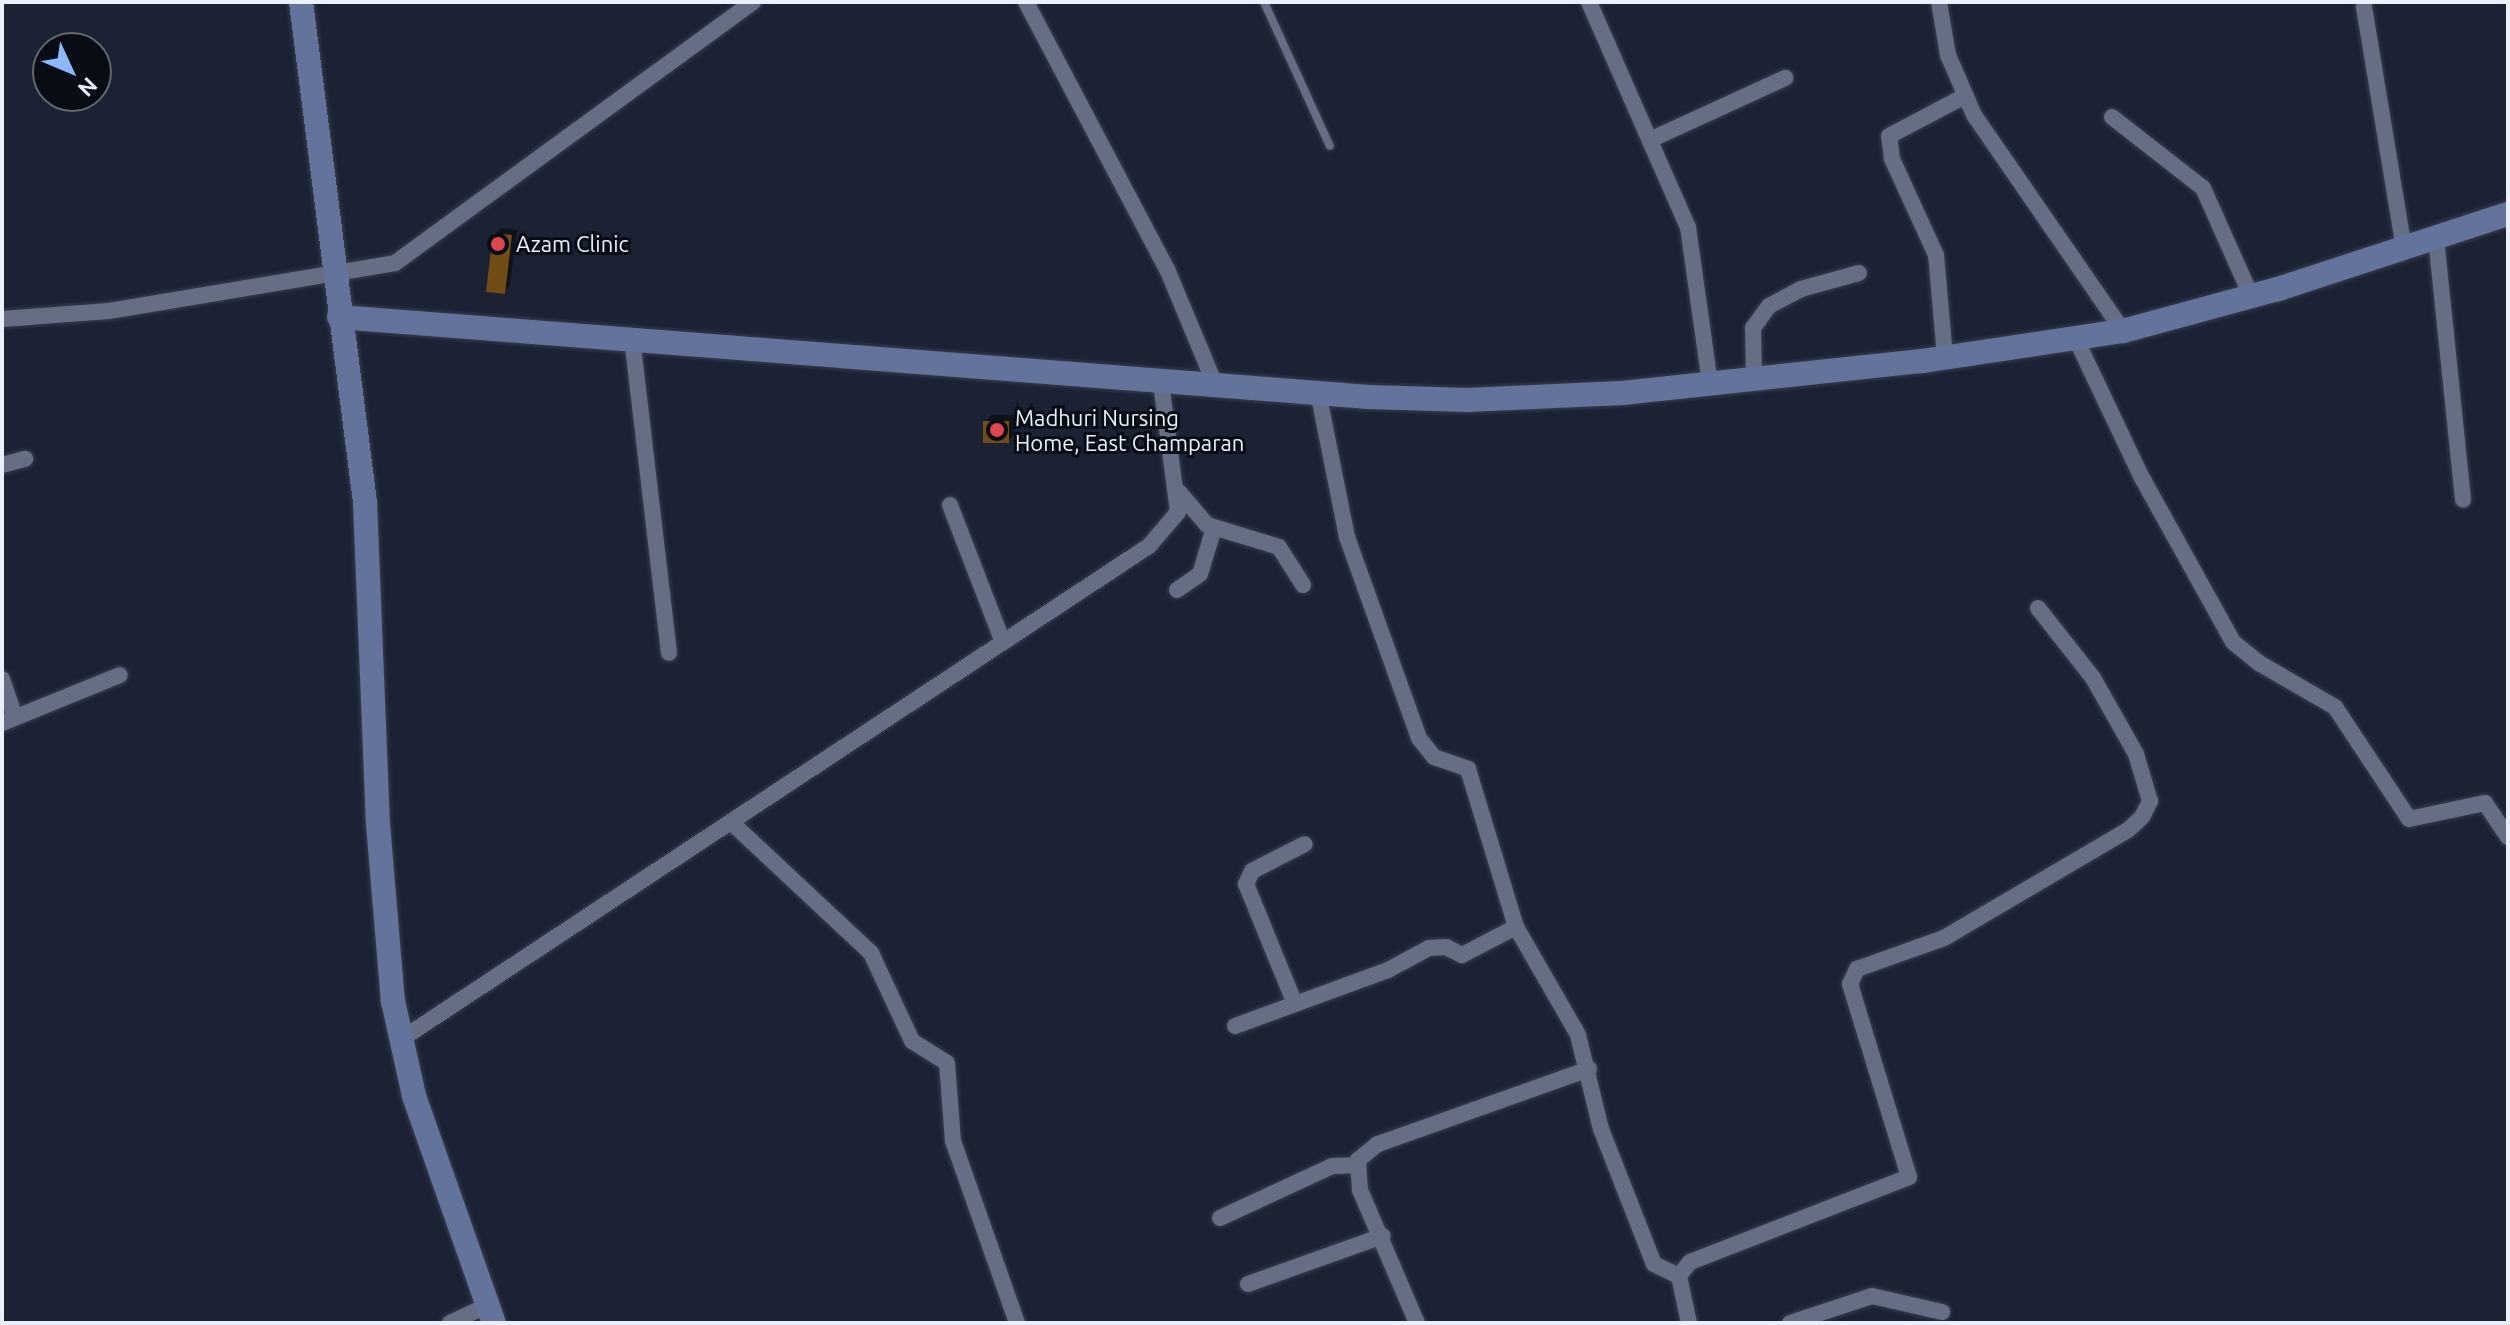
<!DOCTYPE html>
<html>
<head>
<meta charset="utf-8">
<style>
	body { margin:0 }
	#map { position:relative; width:2510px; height:1325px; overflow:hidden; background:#1a2234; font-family:Ubuntu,sans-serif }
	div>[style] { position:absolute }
	.shadow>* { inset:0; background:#0007 }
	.building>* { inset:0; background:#714c13 }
	.roads { filter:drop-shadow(0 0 2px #383d4d) drop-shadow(0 0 2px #383d4d) }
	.lane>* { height:8px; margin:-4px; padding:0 4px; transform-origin:4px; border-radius:4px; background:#656e84 }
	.street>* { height:16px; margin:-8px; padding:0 8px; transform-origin:8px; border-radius:8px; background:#656e84 }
	.secondary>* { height:24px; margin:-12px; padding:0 12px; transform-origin:12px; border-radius:12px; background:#64739c }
	.dots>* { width:22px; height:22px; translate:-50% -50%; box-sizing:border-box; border:4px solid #080c14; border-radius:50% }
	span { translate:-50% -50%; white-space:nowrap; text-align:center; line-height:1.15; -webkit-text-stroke:6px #080c14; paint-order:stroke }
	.poi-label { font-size:22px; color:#eaf0fd }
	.left { translate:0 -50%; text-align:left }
	.frame { position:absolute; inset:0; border:4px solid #eaf0fd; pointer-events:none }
	.north { position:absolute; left:32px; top:32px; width:80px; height:80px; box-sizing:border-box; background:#080c14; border:2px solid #626771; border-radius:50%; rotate:134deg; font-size:22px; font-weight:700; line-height:32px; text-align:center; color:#eaf0fd }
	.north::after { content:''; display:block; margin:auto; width:28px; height:36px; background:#8cb9fc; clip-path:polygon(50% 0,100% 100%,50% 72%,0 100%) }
</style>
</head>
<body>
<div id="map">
	<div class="shadow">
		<div style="clip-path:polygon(501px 228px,517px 230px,510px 285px,504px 292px,494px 234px)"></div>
		<div style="clip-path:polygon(991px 415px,1015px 415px,1014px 435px,1008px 441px,985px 422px)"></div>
	</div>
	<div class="building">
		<div style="clip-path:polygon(493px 233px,512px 235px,505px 294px,486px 292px)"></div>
		<div style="clip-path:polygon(983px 421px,1009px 421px,1009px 443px,983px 443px)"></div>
	</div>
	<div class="roads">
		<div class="lane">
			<div style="left:1264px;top:2px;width:158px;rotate:65.4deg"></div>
		</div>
		<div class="street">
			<div style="left:1026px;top:2px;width:302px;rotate:62.2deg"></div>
			<div style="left:1167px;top:269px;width:122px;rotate:67.4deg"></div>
			<div style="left:1589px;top:2px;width:246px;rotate:66.3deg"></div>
			<div style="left:1688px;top:227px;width:159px;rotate:82deg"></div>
			<div style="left:1939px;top:2px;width:54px;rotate:80.4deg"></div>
			<div style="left:1948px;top:55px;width:65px;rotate:66.6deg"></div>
			<div style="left:1974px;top:115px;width:262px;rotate:55.4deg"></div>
			<div style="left:2364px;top:7px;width:245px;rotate:80.6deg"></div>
			<div style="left:2112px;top:117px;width:115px;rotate:38deg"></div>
			<div style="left:2203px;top:188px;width:118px;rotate:66deg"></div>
			<div style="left:1650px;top:140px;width:149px;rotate:-24.7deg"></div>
			<div style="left:2436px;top:238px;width:263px;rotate:84.1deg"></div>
			<div style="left:2px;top:319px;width:107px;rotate:-4.3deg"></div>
			<div style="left:109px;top:311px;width:290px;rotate:-9.5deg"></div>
			<div style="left:395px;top:263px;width:443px;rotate:-36.1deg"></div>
			<div style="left:2075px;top:337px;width:154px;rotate:64.6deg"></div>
			<div style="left:2141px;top:476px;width:190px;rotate:61deg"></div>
			<div style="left:2233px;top:642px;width:33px;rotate:39deg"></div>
			<div style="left:2259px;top:663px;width:88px;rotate:30.1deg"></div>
			<div style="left:2335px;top:707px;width:134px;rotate:56.5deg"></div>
			<div style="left:2409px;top:819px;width:78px;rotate:-11.9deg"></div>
			<div style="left:2485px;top:803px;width:41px;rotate:55.9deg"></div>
			<div style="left:632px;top:338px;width:317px;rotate:83.3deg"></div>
			<div style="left:1945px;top:357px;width:102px;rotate:-95deg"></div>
			<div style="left:1936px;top:255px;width:106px;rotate:-114.6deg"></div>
			<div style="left:1892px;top:159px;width:23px;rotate:-97deg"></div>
			<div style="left:1889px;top:136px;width:86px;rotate:-27.8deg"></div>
			<div style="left:1754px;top:379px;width:51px;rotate:-91.1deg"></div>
			<div style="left:1753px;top:328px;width:27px;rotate:-54deg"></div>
			<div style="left:1769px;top:306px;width:36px;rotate:-28deg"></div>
			<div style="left:1801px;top:289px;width:60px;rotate:-15.4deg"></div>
			<div style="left:1318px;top:392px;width:148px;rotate:78.7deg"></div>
			<div style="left:1347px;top:537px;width:214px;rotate:70.3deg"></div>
			<div style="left:1419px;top:738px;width:24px;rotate:52deg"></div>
			<div style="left:1434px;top:757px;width:36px;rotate:19deg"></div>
			<div style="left:1468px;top:769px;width:165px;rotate:73.1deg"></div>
			<div style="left:1516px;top:927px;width:125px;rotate:60.1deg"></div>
			<div style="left:1578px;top:1035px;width:97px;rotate:76.3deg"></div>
			<div style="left:1601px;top:1129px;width:145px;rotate:68.6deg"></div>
			<div style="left:1654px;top:1264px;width:28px;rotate:26deg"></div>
			<div style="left:2px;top:465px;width:24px;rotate:-15deg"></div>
			<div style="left:1179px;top:492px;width:43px;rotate:49.7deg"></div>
			<div style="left:1207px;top:525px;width:75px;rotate:17deg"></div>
			<div style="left:1279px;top:547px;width:45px;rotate:57.7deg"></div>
			<div style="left:950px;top:505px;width:147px;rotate:68.9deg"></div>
			<div style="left:1177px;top:590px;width:28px;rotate:-35deg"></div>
			<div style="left:1200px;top:574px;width:48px;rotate:-73.1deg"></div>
			<div style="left:2px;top:679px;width:39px;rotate:71deg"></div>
			<div style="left:2px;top:723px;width:127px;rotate:-22.1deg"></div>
			<div style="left:731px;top:822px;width:192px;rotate:43.1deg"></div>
			<div style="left:871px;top:953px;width:97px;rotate:65deg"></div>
			<div style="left:912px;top:1041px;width:41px;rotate:32.2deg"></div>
			<div style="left:947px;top:1063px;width:78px;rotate:85.6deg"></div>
			<div style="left:953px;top:1141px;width:193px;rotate:70.6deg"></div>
			<div style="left:1295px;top:1004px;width:130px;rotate:-112.2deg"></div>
			<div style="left:1246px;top:884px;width:14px;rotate:-65deg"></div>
			<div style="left:1252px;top:871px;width:59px;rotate:-27deg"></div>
			<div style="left:1235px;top:1026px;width:163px;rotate:-20.1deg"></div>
			<div style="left:1388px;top:970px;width:47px;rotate:-28.2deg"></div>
			<div style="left:1429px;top:948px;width:17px;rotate:-3deg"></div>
			<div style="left:1446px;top:947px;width:18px;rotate:27deg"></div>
			<div style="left:1462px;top:955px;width:61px;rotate:-27.4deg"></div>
			<div style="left:400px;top:1040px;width:897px;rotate:-33.41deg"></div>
			<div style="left:1149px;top:546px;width:45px;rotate:-49.5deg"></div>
			<div style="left:1178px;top:512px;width:131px;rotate:-97.5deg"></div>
			<div style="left:1220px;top:1218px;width:123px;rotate:-24.9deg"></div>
			<div style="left:1332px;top:1166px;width:23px;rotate:-2deg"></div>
			<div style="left:1248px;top:1284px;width:143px;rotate:-19.6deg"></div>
			<div style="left:450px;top:1323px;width:42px;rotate:-25.3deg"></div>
			<div style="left:1417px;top:1323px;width:145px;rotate:-113.2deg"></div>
			<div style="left:1360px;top:1190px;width:30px;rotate:-94deg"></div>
			<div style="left:1358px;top:1160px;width:26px;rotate:-39deg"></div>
			<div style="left:1378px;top:1144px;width:224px;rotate:-19.6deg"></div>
			<div style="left:1689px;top:1323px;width:48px;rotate:-102deg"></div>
			<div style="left:1679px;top:1276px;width:18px;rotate:-52deg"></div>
			<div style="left:1690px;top:1262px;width:235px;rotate:-21.2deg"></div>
			<div style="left:1909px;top:1177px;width:202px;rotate:-107deg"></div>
			<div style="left:1850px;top:984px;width:17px;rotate:-65deg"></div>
			<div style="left:1857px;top:969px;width:92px;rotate:-19.6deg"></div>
			<div style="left:1944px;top:938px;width:213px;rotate:-30.4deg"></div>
			<div style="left:2128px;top:830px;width:19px;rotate:-43deg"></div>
			<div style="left:2142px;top:817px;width:18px;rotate:-63deg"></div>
			<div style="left:2150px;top:801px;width:49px;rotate:-106.6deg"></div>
			<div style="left:2136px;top:754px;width:87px;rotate:-119.5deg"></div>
			<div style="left:2093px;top:678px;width:89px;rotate:-128.2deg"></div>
			<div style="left:1790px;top:1323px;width:86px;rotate:-18.2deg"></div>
			<div style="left:1872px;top:1296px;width:72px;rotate:12.9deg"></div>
		</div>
		<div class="secondary">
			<div style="left:301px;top:2px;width:504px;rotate:82.71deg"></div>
			<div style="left:365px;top:502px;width:322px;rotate:87.7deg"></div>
			<div style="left:378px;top:824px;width:178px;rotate:85.2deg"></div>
			<div style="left:393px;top:1001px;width:97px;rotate:77.5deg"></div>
			<div style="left:414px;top:1096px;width:241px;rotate:70.6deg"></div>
			<div style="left:339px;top:317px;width:1033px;rotate:4.44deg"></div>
			<div style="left:1369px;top:397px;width:98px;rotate:1.8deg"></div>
			<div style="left:1467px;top:400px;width:155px;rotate:-2.6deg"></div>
			<div style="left:1622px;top:393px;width:302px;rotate:-6.1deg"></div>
			<div style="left:1922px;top:361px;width:203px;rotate:-8.5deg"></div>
			<div style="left:2123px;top:331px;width:161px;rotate:-15.2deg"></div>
			<div style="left:2278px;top:289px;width:242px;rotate:-18.1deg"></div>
		</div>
	</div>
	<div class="dots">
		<div style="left:498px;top:244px;background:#e0444e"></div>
		<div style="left:997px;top:430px;background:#e0444e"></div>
	</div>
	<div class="poi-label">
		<span class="left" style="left:516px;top:244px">Azam Clinic</span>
		<span class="left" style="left:1015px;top:430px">Madhuri Nursing<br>Home, East Champaran</span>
	</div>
	<div class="frame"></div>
	<div class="north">N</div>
</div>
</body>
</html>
